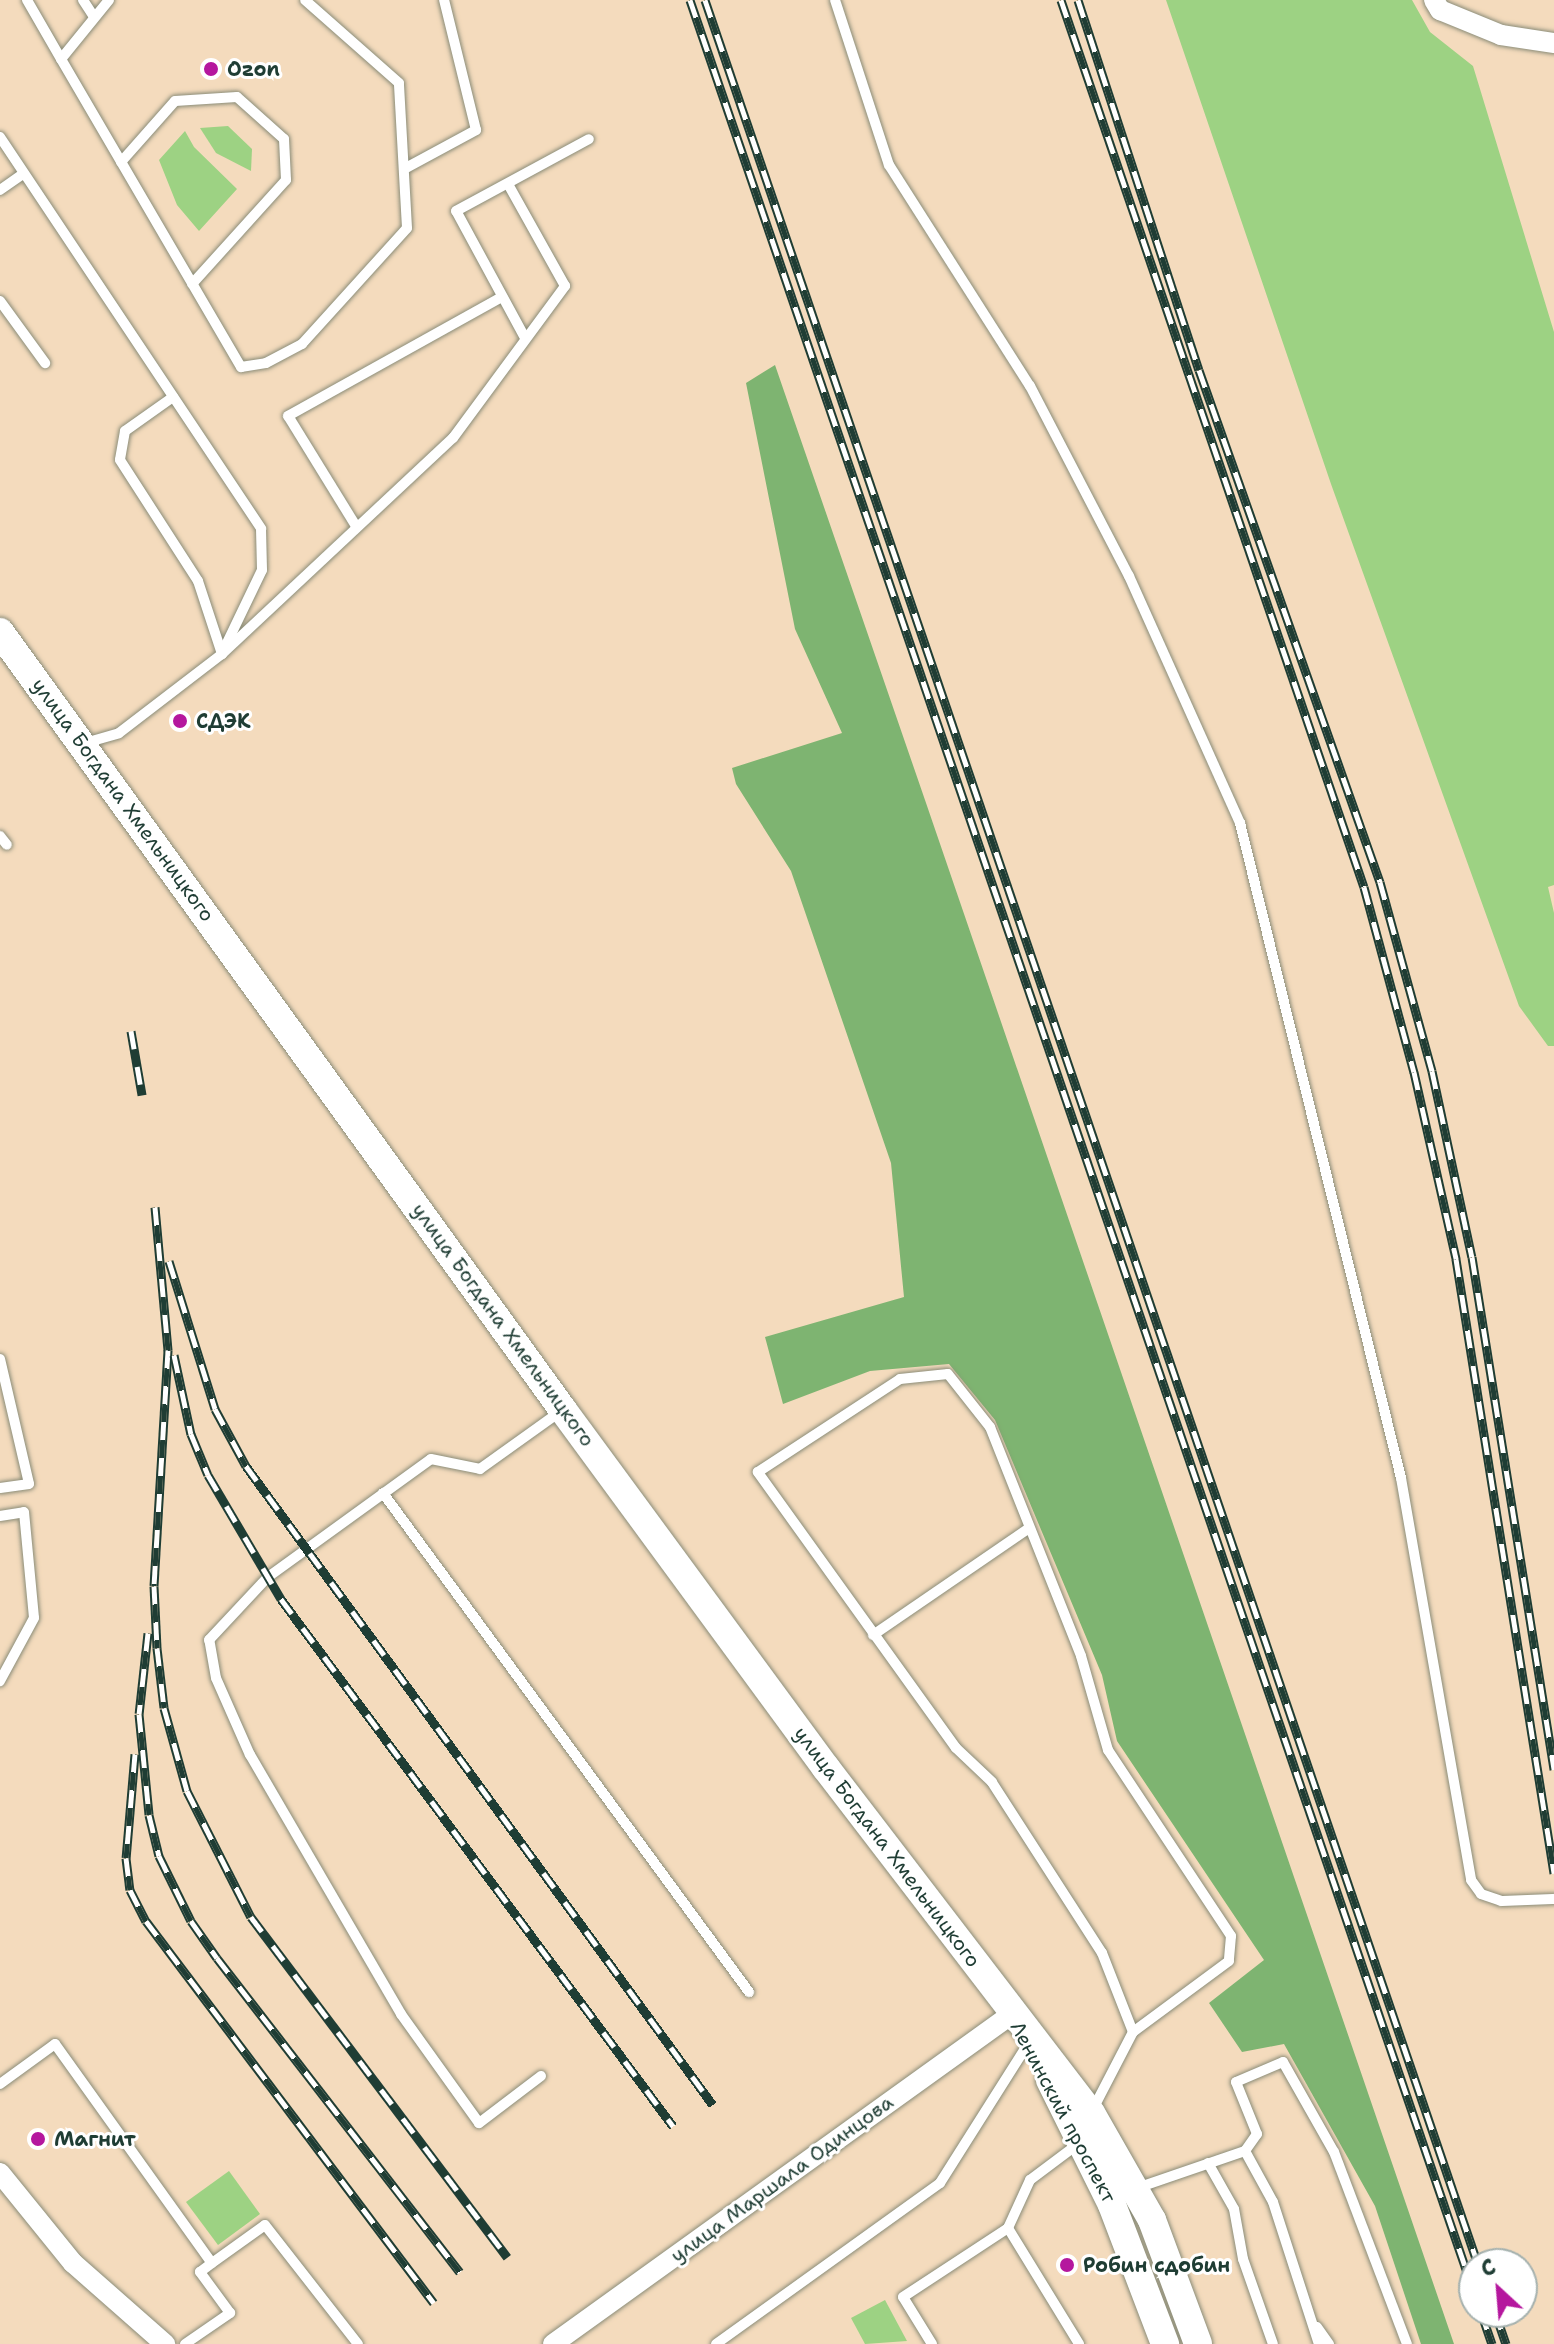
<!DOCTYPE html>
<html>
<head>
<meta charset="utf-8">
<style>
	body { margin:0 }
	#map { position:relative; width:1554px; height:2344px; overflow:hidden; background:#f4dbbd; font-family:"Shantell Sans",sans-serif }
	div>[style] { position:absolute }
	.green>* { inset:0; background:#9dd283 }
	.forest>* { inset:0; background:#7eb471 }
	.roads { filter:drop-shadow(0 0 2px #8a8c78) drop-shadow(0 0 2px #8a8c78) }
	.lane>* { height:10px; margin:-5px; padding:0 5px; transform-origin:5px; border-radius:5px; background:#fff }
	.street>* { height:20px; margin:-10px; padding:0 10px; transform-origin:10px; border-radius:10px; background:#fff }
	.secondary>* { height:28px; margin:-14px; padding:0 14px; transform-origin:14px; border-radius:14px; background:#fff }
	.rail>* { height:9px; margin-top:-4.5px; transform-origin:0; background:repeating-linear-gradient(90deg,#fff 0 18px,#1f3d34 0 36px); box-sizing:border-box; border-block:2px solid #1f3d34 }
	.dots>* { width:22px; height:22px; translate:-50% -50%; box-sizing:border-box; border:4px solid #fff; border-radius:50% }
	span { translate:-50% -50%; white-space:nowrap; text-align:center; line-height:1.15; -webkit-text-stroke:6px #fff; paint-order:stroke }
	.poi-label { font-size:20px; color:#1f3d34; font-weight:700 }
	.left { translate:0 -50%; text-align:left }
	.street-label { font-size:20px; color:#1f3d34 }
	.north { position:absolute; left:1458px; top:2248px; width:80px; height:80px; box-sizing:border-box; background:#fff; border:2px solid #a5b1ae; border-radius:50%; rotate:334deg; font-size:22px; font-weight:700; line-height:32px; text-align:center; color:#1f3d34 }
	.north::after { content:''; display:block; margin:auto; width:28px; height:36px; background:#b5179e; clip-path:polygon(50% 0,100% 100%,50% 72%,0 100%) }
</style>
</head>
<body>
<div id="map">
	<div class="green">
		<div style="clip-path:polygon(1166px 0,1412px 0,1430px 32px,1473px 66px,1554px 332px,1554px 885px,1548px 887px,1554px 913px,1554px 1046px,1548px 1046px,1519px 1006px,1331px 484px)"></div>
		<div style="clip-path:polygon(228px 126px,252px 149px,251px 171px,216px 153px,200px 128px)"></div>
		<div style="clip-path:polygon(185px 131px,194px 147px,237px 189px,199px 231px,177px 205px,159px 160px)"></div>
		<div style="clip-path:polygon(229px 2171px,260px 2214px,218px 2245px,186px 2202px)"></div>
		<div style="clip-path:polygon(885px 2300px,907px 2341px,865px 2344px,851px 2318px)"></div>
	</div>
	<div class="forest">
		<div style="clip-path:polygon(775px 365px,925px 800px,1454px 2344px,1421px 2344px,1375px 2206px,1284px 2044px,1242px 2052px,1209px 2003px,1264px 1960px,1117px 1741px,1102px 1675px,995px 1420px,949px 1364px,870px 1371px,783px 1404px,765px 1337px,904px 1297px,891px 1163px,791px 871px,736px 784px,732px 768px,842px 733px,795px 629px,746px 383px)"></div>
	</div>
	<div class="roads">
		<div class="lane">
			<div style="left:27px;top:0;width:68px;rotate:60deg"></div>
			<div style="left:83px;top:0;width:20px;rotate:57deg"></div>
			<div style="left:109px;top:0;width:76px;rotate:129.1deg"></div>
			<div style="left:61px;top:59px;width:357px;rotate:59.7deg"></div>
			<div style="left:241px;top:367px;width:25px;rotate:-9deg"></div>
			<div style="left:266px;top:363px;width:41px;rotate:-27.8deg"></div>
			<div style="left:302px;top:344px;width:156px;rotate:-47.8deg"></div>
			<div style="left:407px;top:228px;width:145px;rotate:-93.2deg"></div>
			<div style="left:399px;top:83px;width:125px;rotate:-138.6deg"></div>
			<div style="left:835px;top:0;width:174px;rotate:71.9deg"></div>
			<div style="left:889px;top:165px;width:262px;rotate:57.5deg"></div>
			<div style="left:1030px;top:386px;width:214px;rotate:62.5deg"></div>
			<div style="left:1129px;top:576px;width:271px;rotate:65.8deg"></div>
			<div style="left:1240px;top:823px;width:674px;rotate:76.19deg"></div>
			<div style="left:1401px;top:1478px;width:408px;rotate:80.1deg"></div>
			<div style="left:1471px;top:1880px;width:17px;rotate:54deg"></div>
			<div style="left:1481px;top:1894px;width:21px;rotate:19deg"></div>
			<div style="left:1501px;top:1901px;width:53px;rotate:-2.2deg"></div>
			<div style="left:0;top:137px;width:471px;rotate:56.3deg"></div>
			<div style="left:261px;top:529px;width:41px;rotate:88.6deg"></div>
			<div style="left:262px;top:570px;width:88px;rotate:115.7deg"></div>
			<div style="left:121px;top:162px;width:81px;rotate:-48.5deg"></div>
			<div style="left:175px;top:101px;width:62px;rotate:-3.7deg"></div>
			<div style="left:237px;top:97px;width:63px;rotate:41.8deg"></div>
			<div style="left:284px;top:139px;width:41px;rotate:87.2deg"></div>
			<div style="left:286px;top:180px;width:140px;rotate:132.1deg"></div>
			<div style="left:404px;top:169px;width:82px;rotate:-28.4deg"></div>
			<div style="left:476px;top:130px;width:134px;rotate:-103.8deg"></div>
			<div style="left:0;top:190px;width:29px;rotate:-35deg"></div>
			<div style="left:0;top:301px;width:77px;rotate:54deg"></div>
			<div style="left:524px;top:336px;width:142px;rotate:-118.5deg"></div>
			<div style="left:456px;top:211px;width:151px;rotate:-28.4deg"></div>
			<div style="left:173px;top:397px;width:59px;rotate:144.7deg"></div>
			<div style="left:125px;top:431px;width:29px;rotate:100deg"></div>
			<div style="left:120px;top:460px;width:144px;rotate:57.2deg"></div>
			<div style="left:198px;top:581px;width:77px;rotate:71.8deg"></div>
			<div style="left:356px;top:526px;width:129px;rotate:-121.7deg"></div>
			<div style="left:288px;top:416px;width:245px;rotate:-29.1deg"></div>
			<div style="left:85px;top:743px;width:35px;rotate:-16deg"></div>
			<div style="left:119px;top:733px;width:130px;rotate:-37.5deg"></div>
			<div style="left:222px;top:654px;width:316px;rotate:-43.1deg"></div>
			<div style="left:453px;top:438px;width:189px;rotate:-53.6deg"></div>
			<div style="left:565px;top:286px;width:117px;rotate:-119.2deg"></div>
			<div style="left:0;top:836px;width:11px;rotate:52deg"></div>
			<div style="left:0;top:1359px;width:128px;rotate:76.9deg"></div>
			<div style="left:29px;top:1484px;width:29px;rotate:172deg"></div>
			<div style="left:383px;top:1493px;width:619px;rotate:53.74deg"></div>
			<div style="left:0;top:1516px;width:24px;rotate:-9deg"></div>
			<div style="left:24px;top:1512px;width:106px;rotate:84.6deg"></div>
			<div style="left:34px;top:1618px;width:72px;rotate:118.4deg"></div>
			<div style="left:873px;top:1635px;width:189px;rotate:-34.4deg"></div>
			<div style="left:541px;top:2076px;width:78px;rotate:142.8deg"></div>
			<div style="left:479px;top:2123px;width:134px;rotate:-125.6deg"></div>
			<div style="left:401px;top:2014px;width:300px;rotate:-120.2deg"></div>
			<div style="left:250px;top:1755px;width:84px;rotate:-113.8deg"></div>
			<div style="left:216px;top:1678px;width:39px;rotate:-100deg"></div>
			<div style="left:209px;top:1640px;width:86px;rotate:-46.9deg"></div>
			<div style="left:268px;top:1577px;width:201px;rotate:-35.9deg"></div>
			<div style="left:431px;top:1459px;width:50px;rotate:11.5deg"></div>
			<div style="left:480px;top:1469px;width:100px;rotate:-35.6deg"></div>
			<div style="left:0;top:2084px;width:68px;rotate:-36deg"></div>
			<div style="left:55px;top:2044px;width:269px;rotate:54.4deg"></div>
			<div style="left:212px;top:2263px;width:65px;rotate:-35.6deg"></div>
			<div style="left:265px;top:2225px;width:151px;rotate:52deg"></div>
			<div style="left:1092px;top:2111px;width:89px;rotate:-62.6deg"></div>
			<div style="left:1133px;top:2032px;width:85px;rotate:-111.4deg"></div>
			<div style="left:1102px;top:1953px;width:203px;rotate:-122.8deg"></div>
			<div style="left:992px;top:1782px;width:50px;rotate:-136.6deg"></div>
			<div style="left:956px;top:1748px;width:340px;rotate:-125.7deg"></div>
			<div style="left:758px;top:1472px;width:170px;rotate:-33.2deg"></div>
			<div style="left:900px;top:1379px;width:48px;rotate:-5.9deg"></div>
			<div style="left:948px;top:1374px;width:68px;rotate:51.6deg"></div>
			<div style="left:990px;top:1427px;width:246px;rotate:68.3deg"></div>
			<div style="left:1081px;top:1656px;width:98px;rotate:74deg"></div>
			<div style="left:1108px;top:1750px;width:223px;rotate:56.5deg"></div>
			<div style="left:1231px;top:1936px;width:25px;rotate:95deg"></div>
			<div style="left:1229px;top:1961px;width:119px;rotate:143.5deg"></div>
			<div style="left:1245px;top:2151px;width:21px;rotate:-55deg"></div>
			<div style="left:1257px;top:2134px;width:56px;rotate:-112deg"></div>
			<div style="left:1236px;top:2082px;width:51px;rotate:-23.1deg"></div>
			<div style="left:1283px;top:2062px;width:103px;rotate:60.5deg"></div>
			<div style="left:1334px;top:2152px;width:205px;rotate:69.2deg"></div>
			<div style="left:1208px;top:2163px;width:53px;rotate:60.5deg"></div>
			<div style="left:1234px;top:2209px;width:51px;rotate:79.8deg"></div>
			<div style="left:1243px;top:2259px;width:90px;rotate:70.6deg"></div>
			<div style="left:1137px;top:2188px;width:114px;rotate:-18.9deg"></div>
			<div style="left:1245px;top:2151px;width:58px;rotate:61.2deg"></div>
			<div style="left:1273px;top:2202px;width:149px;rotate:72.1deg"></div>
			<div style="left:1008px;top:2228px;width:53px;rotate:-65.4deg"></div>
			<div style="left:1030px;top:2180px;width:60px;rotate:-36.9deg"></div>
			<div style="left:1317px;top:2327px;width:21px;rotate:55deg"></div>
			<div style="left:185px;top:2344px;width:55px;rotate:-34.6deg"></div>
			<div style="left:230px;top:2313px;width:51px;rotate:-126.2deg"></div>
			<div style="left:200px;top:2272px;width:15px;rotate:-37deg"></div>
			<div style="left:716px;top:2344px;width:276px;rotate:-35.7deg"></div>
			<div style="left:940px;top:2183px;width:167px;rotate:-57.7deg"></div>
			<div style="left:932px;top:2344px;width:55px;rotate:-121.7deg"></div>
			<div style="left:903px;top:2297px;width:126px;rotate:-33.3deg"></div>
			<div style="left:1008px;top:2228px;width:136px;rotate:58.5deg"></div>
		</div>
		<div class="street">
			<div style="left:1434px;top:0;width:12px;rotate:59deg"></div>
			<div style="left:1440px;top:10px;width:66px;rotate:22.3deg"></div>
			<div style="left:1501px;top:35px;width:54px;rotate:8.6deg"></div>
			<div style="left:0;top:2173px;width:116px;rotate:51deg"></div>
			<div style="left:73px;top:2263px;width:123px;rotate:41.4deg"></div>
			<div style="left:553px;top:2344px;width:565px;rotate:-35.71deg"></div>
		</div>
		<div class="secondary">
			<div style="left:0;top:632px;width:960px;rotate:54.11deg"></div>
			<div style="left:563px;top:1410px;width:444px;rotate:53.7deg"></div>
			<div style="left:826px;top:1768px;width:435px;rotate:52.5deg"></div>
			<div style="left:1091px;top:2113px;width:123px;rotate:60.3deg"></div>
			<div style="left:1152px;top:2220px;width:132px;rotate:69.6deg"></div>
			<div style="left:1050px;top:2080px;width:140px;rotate:63.6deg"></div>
			<div style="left:1112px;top:2205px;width:149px;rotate:69.1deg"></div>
		</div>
	</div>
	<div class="rail">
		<div style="left:690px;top:0;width:2422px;rotate:71.12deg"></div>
		<div style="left:705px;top:0;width:2392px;rotate:71.15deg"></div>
		<div style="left:1061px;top:0;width:937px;rotate:71.14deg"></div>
		<div style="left:1364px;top:887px;width:192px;rotate:74.9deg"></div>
		<div style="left:1414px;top:1072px;width:192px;rotate:77.3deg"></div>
		<div style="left:1456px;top:1259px;width:622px;rotate:80.93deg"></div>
		<div style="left:1078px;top:0;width:389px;rotate:71.9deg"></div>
		<div style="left:1199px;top:370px;width:543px;rotate:70.53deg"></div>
		<div style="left:1380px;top:882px;width:196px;rotate:74.6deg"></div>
		<div style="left:1432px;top:1071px;width:190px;rotate:77.9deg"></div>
		<div style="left:1472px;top:1257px;width:519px;rotate:80.9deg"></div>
		<div style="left:131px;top:1031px;width:65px;rotate:80.2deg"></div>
		<div style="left:155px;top:1207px;width:144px;rotate:84.8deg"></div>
		<div style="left:168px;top:1350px;width:236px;rotate:93.4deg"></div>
		<div style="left:154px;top:1586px;width:62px;rotate:87.2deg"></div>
		<div style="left:157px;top:1648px;width:60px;rotate:83.3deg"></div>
		<div style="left:164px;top:1708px;width:86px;rotate:74.5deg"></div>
		<div style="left:187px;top:1791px;width:141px;rotate:63.1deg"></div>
		<div style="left:251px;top:1917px;width:426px;rotate:53deg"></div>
		<div style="left:169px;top:1261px;width:155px;rotate:72.7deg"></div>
		<div style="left:215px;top:1409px;width:65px;rotate:61.5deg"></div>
		<div style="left:246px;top:1466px;width:791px;rotate:53.84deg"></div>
		<div style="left:174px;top:1355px;width:81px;rotate:77.9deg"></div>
		<div style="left:191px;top:1434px;width:44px;rotate:67.5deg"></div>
		<div style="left:208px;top:1475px;width:144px;rotate:59.5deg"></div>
		<div style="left:281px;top:1599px;width:657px;rotate:53.36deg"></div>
		<div style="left:148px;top:1633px;width:81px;rotate:96.3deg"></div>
		<div style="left:139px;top:1714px;width:101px;rotate:84.3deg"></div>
		<div style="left:149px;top:1815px;width:42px;rotate:76.3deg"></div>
		<div style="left:159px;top:1856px;width:72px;rotate:63.8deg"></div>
		<div style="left:191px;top:1921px;width:45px;rotate:54.9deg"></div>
		<div style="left:217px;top:1958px;width:397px;rotate:52.3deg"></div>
		<div style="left:135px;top:1754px;width:104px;rotate:94.9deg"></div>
		<div style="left:126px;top:1858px;width:32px;rotate:83deg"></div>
		<div style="left:130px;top:1890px;width:35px;rotate:63deg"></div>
		<div style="left:146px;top:1921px;width:478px;rotate:53deg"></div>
		<div style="left:1481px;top:2312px;width:34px;rotate:71deg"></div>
		<div style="left:1495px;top:2312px;width:34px;rotate:71deg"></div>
	</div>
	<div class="dots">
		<div style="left:211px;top:69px;background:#b5179e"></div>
		<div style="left:180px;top:721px;background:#b5179e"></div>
		<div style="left:38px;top:2139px;background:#b5179e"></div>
		<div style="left:1067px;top:2265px;background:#b5179e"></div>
	</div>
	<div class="poi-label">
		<span class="left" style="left:227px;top:69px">Ozon</span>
		<span class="left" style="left:196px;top:721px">СДЭК</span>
		<span class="left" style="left:54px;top:2139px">Магнит</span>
		<span class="left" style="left:1083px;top:2265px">Робин сдобин</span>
	</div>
	<div class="street-label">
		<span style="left:123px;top:800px;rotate:54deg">улица Богдана Хмельницкого</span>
		<span style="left:503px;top:1325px;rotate:54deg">улица Богдана Хмельницкого</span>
		<span style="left:887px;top:1847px;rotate:53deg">улица Богдана Хмельницкого</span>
		<span style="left:1063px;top:2112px;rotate:62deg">Ленинский проспект</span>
		<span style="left:782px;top:2179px;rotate:-36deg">улица Маршала Одинцова</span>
	</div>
	<div class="north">С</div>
</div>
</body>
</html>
